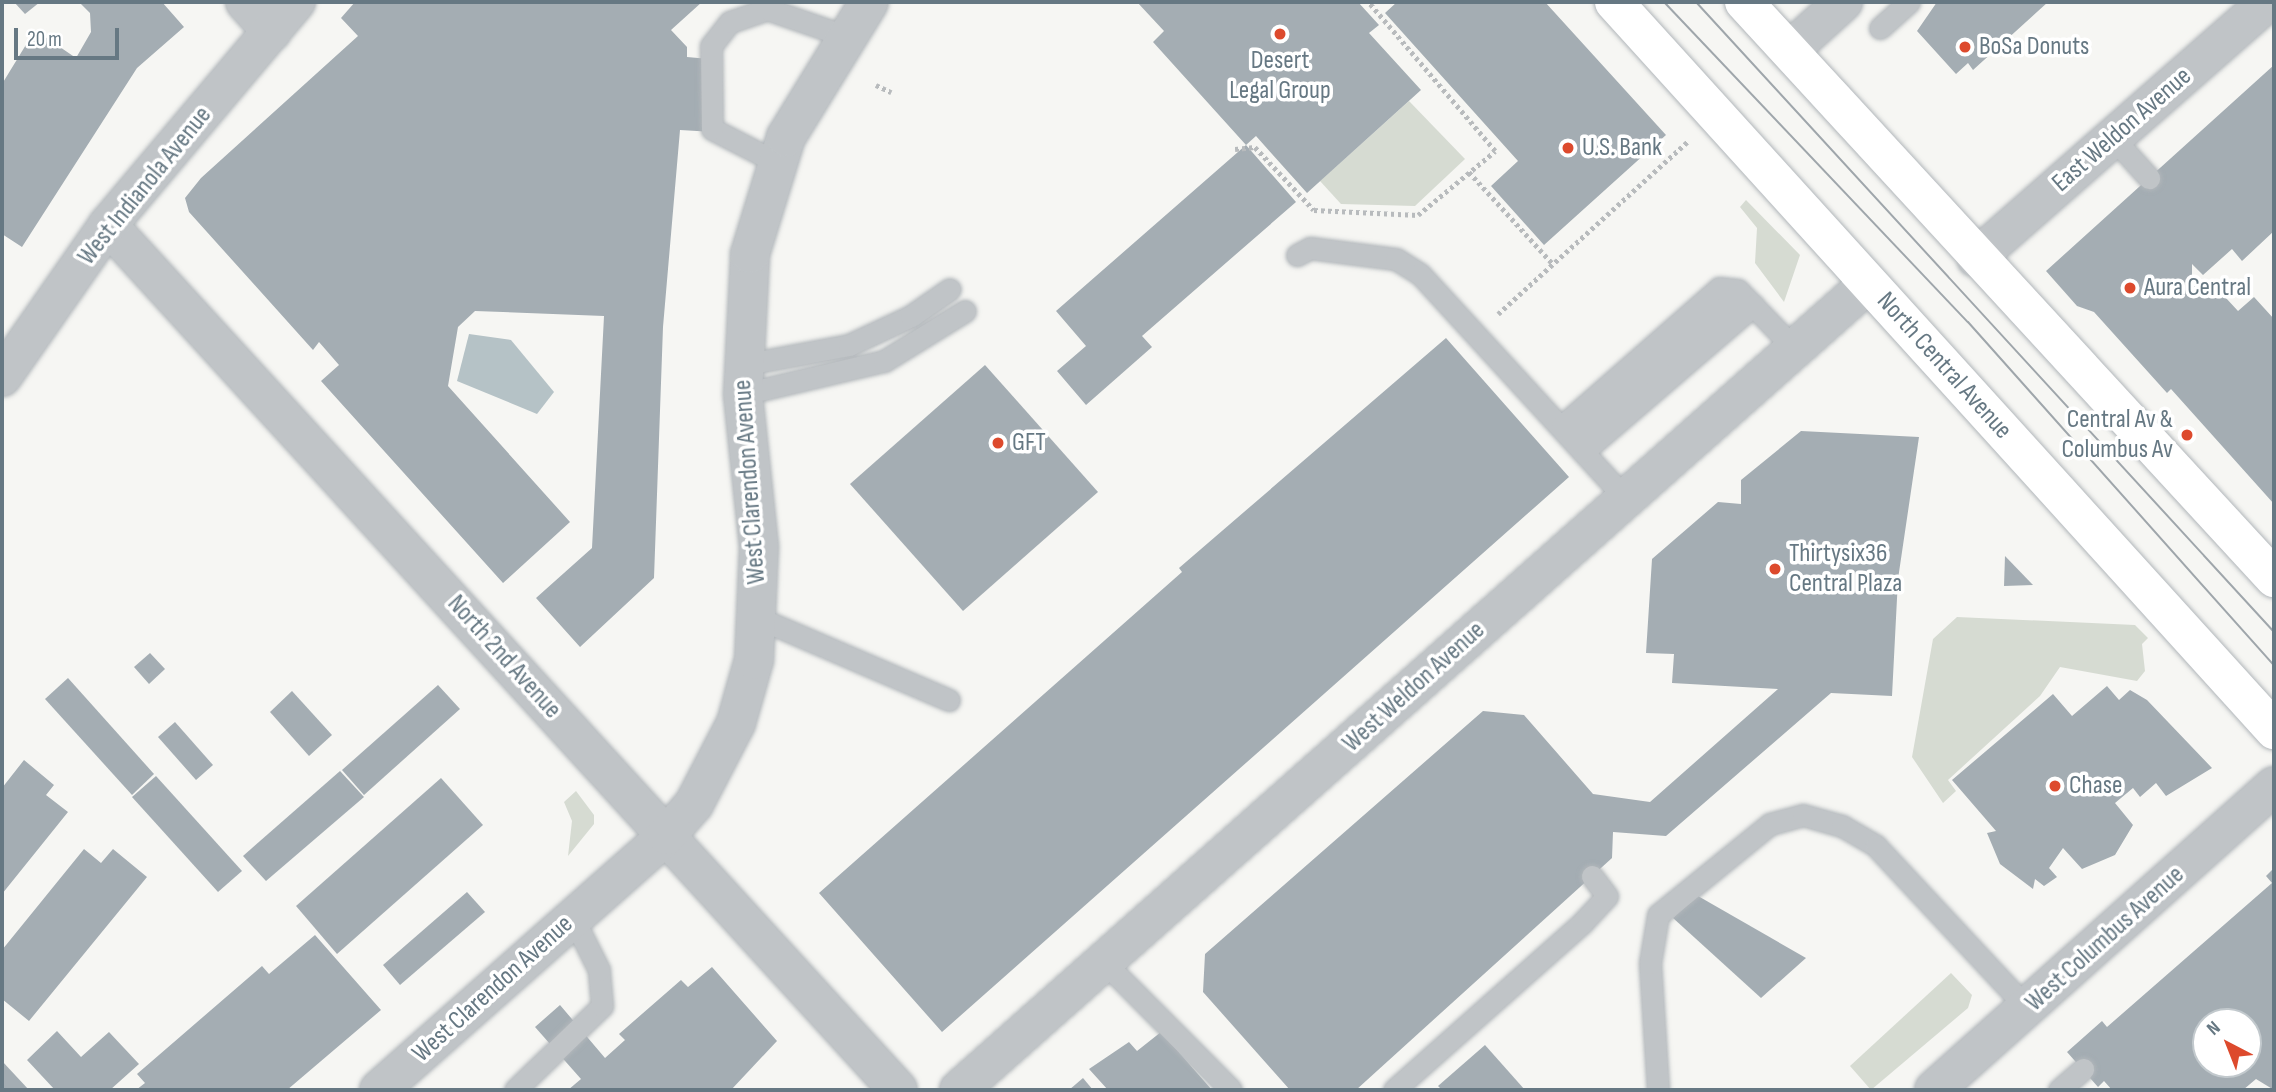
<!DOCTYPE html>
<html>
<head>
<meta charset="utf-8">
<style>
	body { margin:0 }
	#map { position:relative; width:2276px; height:1092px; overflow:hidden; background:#f6f6f3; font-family:"Sofia Sans Condensed",sans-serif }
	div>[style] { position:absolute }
	.green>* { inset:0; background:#d6dbd2 }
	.water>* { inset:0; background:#b5c2c6 }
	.building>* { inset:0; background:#a4adb3 }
	.path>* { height:4.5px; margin-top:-2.25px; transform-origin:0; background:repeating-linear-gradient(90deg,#b8bbbd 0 3.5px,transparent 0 7px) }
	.roads { filter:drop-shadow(0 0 2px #b1b6ba) drop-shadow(0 0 2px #b1b6ba) }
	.service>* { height:21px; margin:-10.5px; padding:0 10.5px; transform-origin:10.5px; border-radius:10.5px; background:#c0c4c7 }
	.minor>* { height:38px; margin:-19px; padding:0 19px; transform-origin:19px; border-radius:19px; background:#c0c4c7 }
	.primary>* { height:38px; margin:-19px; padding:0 19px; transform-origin:19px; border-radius:19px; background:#fff }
	.tram>* { height:2px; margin:-1px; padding:0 1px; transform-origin:1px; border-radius:1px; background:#9fa6ab }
	.dots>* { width:19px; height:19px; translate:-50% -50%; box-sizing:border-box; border:4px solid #fff; border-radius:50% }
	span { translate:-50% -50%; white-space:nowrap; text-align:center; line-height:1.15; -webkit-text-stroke:7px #fff; paint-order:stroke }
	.poi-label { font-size:26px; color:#667883 }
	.left { translate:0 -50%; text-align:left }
	.right { translate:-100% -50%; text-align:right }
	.street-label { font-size:26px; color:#667883 }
	.frame { position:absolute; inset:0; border:4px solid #667883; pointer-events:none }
	.north { position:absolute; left:2192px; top:1008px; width:70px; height:70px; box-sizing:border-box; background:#fff; border:2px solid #c2c9cd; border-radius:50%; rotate:318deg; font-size:19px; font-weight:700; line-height:28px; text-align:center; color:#667883 }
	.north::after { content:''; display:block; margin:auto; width:24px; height:32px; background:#dd4a2d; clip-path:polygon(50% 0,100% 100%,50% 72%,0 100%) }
	.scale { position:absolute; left:14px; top:28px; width:105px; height:32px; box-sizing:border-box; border:4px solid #667883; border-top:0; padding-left:9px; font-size:21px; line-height:24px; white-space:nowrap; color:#667883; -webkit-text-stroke:5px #fff; paint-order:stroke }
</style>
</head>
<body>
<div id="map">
	<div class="green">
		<div style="clip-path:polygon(1409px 101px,1465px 159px,1415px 206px,1341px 204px,1320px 181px)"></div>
		<div style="clip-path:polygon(1746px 200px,1800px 255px,1784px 302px,1755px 263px,1757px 228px,1740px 207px)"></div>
		<div style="clip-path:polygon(1957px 617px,2135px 625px,2148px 638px,2142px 644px,2145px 671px,2137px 681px,2060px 667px,2040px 696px,1948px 780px,1956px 791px,1943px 803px,1912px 757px,1933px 639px)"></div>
		<div style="clip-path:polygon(576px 791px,594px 815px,594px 824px,568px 856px,572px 821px,564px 802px)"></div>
		<div style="clip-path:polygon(1951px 973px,1972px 995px,1968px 1008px,1871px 1090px,1850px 1066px)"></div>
	</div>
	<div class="water">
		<div style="clip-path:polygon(469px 334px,511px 340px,554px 392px,537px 414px,457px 381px)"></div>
	</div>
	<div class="building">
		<div style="clip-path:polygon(14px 2px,40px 2px,25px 14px)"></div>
		<div style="clip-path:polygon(79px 2px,162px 2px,184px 27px,137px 68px,22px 247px,2px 234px,2px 84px,35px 30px,76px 58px,91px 32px,90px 13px)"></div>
		<div style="clip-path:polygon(355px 2px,702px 2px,671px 30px,687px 47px,687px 57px,720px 60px,714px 132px,680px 130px,663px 327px,654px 578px,580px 647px,536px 598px,592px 548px,604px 316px,475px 311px,458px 327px,448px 386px,570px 522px,503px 583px,321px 381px,339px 365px,319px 342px,313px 350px,189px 212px,185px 198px,201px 178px,358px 36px,341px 18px)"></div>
		<div style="clip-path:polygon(1137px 2px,1358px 2px,1379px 25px,1369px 33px,1421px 90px,1307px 193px,1256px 136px,1246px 145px,1153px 42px,1164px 31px)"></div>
		<div style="clip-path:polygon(1397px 2px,1545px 2px,1666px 135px,1544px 245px,1491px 186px,1518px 161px,1385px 13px)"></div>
		<div style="clip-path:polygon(1937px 2px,2048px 2px,1973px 70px,1968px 63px,1956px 74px,1917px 31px)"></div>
		<div style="clip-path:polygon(2274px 65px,2274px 231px,2242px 261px,2232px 249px,2203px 275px,2192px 264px,2192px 280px,2203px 293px,2213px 284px,2238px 311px,2254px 297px,2274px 319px,2274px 504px,2171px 389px,2167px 393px,2094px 312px,2077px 306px,2046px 271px)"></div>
		<div style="clip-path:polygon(1246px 145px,1296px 202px,1142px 336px,1152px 347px,1086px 405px,1057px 371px,1086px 346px,1056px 311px)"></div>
		<div style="clip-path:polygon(1446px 338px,1569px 477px,942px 1032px,819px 893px,1182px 572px,1179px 568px)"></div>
		<div style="clip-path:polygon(985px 365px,1098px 492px,963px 611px,850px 484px)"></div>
		<div style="clip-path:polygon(1801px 431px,1919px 437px,1898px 579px,1892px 696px,1831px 693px,1666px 836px,1613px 832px,1612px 858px,1356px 1090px,1290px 1090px,1203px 992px,1205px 954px,1483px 711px,1524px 715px,1593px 794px,1650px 802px,1778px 689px,1672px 683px,1674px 654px,1646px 653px,1652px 559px,1718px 502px,1741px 504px,1741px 480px)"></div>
		<div style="clip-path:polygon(2005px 556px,2033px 585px,2004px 586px)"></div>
		<div style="clip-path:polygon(150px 653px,165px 669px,149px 684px,134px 667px)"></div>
		<div style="clip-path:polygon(68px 678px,154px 774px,132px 795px,45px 699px)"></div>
		<div style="clip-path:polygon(438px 685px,460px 709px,364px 795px,342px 770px)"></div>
		<div style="clip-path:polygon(2107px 686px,2119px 700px,2130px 690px,2147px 700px,2212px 768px,2166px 796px,2156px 783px,2140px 797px,2133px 788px,2115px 803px,2133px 825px,2115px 855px,2082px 869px,2063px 848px,2049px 868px,2057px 877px,2044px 886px,2035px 879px,2033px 889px,2000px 864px,1987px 833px,1996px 831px,1952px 780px,2053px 694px,2072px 716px)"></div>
		<div style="clip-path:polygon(292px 691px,332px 735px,309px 756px,270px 712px)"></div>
		<div style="clip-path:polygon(175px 722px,213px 765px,196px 780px,158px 737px)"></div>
		<div style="clip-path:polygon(24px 760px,54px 785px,46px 795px,68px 812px,2px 894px,2px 788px)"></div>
		<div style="clip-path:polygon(340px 771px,364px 797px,266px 881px,243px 856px)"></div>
		<div style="clip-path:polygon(156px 776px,242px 871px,218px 892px,132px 797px)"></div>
		<div style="clip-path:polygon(441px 778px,483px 825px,337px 954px,296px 906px)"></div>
		<div style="clip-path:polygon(84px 849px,101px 863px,113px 849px,147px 877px,29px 1021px,2px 999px,2px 950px)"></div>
		<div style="clip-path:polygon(evenodd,2274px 868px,2274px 1090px,2256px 1079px,2243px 1090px,2112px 1090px,2104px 1081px,2098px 1087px,2067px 1052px,2102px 1021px,2107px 1027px,2272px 883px,2266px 876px,2274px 868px,2206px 1022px,2248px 1022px,2248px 1064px,2206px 1064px,2206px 1022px)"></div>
		<div style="clip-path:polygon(467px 892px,485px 912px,400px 985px,383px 965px)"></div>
		<div style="clip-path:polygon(1698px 896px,1806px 958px,1761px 998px,1673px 918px)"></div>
		<div style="clip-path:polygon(315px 935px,381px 1010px,287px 1090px,136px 1090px,145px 1083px,137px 1074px,262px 966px,269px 974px)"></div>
		<div style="clip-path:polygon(712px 967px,777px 1041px,731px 1090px,568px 1090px,581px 1079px,535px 1027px,560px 1005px,605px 1058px,625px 1040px,619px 1034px,681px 980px,688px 987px)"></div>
		<div style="clip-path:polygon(57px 1031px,81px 1057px,109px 1032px,139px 1064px,110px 1090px,55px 1090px,27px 1060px)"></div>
		<div style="clip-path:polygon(1161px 1032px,1212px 1090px,1108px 1090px,1089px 1069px,1129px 1042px,1137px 1051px)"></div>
		<div style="clip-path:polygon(1485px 1045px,1525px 1090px,1442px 1090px,1438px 1086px)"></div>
		<div style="clip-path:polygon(2px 1061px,29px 1090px,2px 1090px)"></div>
		<div style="clip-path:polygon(1083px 1078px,1093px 1090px,1069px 1090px)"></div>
	</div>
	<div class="path">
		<div style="left:876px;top:85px;width:17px;rotate:25deg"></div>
		<div style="left:1235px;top:149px;width:20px;rotate:-6deg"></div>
		<div style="left:1255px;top:147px;width:86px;rotate:46.9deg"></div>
		<div style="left:1314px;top:210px;width:104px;rotate:2.8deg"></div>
		<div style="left:1418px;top:215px;width:100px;rotate:-39.7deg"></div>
		<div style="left:1495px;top:151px;width:196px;rotate:-130.4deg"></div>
		<div style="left:1469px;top:172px;width:125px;rotate:47.6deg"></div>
		<div style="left:1498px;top:314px;width:258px;rotate:-42.3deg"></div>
	</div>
	<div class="roads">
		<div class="service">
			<div style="left:1880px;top:28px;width:39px;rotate:-42deg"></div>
			<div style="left:2113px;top:138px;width:54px;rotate:48deg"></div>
			<div style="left:778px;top:163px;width:74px;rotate:-152.7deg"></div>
			<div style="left:712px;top:129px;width:83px;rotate:-90.7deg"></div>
			<div style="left:711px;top:46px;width:31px;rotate:-52deg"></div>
			<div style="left:730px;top:22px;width:39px;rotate:-19deg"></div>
			<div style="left:767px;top:9px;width:83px;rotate:19.1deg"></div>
			<div style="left:1297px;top:255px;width:15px;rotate:-28deg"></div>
			<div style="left:1310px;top:248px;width:87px;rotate:7.3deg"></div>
			<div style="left:1396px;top:259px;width:28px;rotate:32deg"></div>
			<div style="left:1420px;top:274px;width:305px;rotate:47.5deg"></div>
			<div style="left:742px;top:365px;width:109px;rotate:-10.6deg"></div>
			<div style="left:849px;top:345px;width:68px;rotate:-25.1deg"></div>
			<div style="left:911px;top:316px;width:47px;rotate:-34.7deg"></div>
			<div style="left:743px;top:394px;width:145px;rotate:-13.2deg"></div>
			<div style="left:884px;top:361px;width:95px;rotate:-31.7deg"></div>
			<div style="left:1562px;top:426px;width:209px;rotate:-41.3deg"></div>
			<div style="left:1719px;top:288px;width:19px;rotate:6deg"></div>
			<div style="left:1738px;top:290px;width:82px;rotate:46deg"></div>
			<div style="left:1572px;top:439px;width:223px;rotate:-40.8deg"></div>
			<div style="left:1583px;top:452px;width:225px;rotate:-40.7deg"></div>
			<div style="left:756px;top:617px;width:210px;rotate:23.3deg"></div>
			<div style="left:1104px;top:962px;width:180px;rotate:45.2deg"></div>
			<div style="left:515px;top:1090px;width:121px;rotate:-44deg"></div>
			<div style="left:602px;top:1006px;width:36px;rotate:-95deg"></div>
			<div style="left:599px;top:970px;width:58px;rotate:-116.6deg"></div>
			<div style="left:1394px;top:1090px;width:253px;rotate:-41.6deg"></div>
			<div style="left:1583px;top:922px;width:35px;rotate:-47deg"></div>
			<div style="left:1607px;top:896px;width:25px;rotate:-127deg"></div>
			<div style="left:1658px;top:1090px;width:127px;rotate:-93.6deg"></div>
			<div style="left:1650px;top:963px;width:49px;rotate:-80.5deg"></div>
			<div style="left:1658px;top:915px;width:144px;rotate:-39.1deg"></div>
			<div style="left:1770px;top:824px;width:34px;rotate:-15deg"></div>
			<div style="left:1803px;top:815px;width:41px;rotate:15.8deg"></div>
			<div style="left:1842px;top:826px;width:39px;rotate:30deg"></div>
			<div style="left:1876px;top:846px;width:221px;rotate:47deg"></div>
			<div style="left:2059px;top:1090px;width:32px;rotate:-41deg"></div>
		</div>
		<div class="minor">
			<div style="left:245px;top:2px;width:40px;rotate:48deg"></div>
			<div style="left:1789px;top:51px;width:73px;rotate:-42.2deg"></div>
			<div style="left:108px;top:225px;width:1171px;rotate:47.59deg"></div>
			<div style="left:1976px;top:258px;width:388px;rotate:-41.3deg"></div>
			<div style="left:2px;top:377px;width:185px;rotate:-55.1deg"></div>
			<div style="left:108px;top:225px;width:292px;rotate:-49.9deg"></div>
			<div style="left:379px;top:1090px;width:385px;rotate:-41.5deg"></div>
			<div style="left:667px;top:835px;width:41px;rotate:-48.9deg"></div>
			<div style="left:694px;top:804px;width:91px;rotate:-62.6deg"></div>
			<div style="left:736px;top:723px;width:66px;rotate:-74.1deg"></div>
			<div style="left:754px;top:660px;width:113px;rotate:-87.5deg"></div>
			<div style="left:759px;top:547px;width:154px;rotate:-96deg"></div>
			<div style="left:743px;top:394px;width:140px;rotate:-87.1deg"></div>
			<div style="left:750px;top:254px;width:122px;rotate:-72.9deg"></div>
			<div style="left:786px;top:137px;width:158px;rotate:-58.4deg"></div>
			<div style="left:959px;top:1090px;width:1216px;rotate:-41.57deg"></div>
			<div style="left:1934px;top:1090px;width:456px;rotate:-41.8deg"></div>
		</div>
		<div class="primary">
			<div style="left:1614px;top:2px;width:983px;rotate:47.8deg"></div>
			<div style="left:1744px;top:2px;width:783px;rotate:47.38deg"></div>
		</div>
	</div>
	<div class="tram">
		<div style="left:1664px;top:2px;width:441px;rotate:46.5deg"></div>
		<div style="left:1968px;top:322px;width:460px;rotate:48.3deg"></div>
		<div style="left:1696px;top:2px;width:855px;rotate:47.46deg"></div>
	</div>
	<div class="dots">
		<div style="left:1280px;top:34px;background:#dd4a2d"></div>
		<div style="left:1965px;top:47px;background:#dd4a2d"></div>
		<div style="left:1568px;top:148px;background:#dd4a2d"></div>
		<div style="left:2130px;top:288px;background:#dd4a2d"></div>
		<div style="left:2187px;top:435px;background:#dd4a2d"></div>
		<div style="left:998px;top:443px;background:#dd4a2d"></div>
		<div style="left:1775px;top:569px;background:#dd4a2d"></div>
		<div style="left:2055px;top:786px;background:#dd4a2d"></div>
	</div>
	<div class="poi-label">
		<span class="left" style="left:1979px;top:47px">BoSa Donuts</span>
		<span style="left:1280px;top:76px">Desert<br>Legal Group</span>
		<span class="left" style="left:1582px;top:148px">U.S. Bank</span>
		<span class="left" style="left:2144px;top:288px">Aura Central</span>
		<span class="right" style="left:2173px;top:435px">Central Av &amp;<br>Columbus Av</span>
		<span class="left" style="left:1012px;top:443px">GFT</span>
		<span class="left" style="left:1789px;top:569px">Thirtysix36<br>Central Plaza</span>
		<span class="left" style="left:2069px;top:786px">Chase</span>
	</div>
	<div class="street-label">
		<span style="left:2122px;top:130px;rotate:-41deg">East Weldon Avenue</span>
		<span style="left:145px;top:186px;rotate:-51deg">West Indianola Avenue</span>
		<span style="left:1944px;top:366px;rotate:48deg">North Central Avenue</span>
		<span style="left:750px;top:482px;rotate:-94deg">West Clarendon Avenue</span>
		<span style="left:504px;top:657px;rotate:48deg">North 2nd Avenue</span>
		<span style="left:1414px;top:687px;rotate:-42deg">West Weldon Avenue</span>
		<span style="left:2105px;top:939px;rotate:-42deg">West Columbus Avenue</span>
		<span style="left:493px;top:989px;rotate:-42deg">West Clarendon Avenue</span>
	</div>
	<div class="frame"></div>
	<div class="north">N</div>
	<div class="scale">20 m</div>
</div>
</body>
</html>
